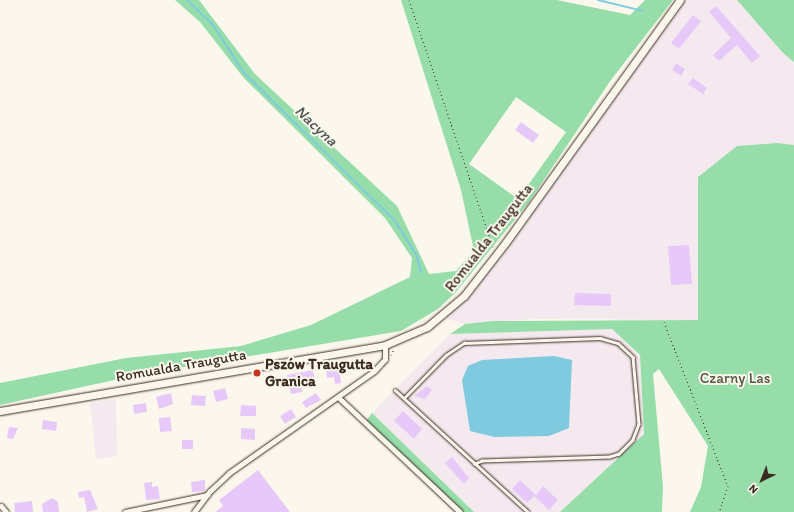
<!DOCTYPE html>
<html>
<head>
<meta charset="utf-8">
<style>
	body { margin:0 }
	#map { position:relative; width:794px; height:512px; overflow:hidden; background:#fbf7ec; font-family:Itim,sans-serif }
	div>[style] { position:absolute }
	.built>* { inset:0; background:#f5e9f0 }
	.green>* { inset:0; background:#97ddaa }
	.water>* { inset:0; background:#7fcadf }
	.stream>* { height:2px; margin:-1px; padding:0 1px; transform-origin:1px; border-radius:1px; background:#7fcadf }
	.building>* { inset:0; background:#e6c9f8 }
	.path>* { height:1px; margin-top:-0.5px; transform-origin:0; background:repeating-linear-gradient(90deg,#3b2a1e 0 1px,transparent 0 4px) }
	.roads { filter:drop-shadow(0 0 1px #3b2a1e) drop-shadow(0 0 1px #3b2a1e) }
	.lane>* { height:2.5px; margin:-1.25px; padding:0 1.25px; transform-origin:1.25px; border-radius:1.25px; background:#fbf7ec }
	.street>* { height:5px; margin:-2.5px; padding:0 2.5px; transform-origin:2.5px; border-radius:2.5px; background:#fbf7ec }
	.secondary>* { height:7px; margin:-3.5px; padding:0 3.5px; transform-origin:3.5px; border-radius:3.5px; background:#fbf7ec }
	.dots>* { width:11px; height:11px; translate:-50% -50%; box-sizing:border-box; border:2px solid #fbf7ec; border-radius:50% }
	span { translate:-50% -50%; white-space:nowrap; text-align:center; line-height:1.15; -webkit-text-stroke:4px #fbf7ec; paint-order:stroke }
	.street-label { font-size:15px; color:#3b2a1e }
	.poi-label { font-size:15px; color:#3b2a1e; font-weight:700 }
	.left { translate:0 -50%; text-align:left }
	.park-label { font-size:15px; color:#525741 }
	.water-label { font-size:16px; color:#4f5a58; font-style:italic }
	.north { position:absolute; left:742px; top:460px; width:40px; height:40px; -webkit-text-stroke:3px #fbf7ec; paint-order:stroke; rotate:223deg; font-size:11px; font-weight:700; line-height:16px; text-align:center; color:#3b2a1e }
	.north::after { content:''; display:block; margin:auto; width:14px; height:18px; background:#3b2a1e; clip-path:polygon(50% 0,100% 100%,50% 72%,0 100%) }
</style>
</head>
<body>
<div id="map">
	<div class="built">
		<div style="clip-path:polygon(680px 0,737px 0,794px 62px,794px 145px,777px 143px,698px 177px,698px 320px,534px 319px,465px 324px,441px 317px,464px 296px)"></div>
		<div style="clip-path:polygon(612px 329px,640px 356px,644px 434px,560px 512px,474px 512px,372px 413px,450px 334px)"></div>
		<div style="clip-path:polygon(116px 399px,117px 456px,96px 459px,90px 403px)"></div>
	</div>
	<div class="green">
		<div style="clip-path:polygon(evenodd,175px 0,199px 0,255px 74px,397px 206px,429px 274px,456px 271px,474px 251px,461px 190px,401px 0,557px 0,630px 15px,645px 0,673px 0,611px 80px,529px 202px,456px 292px,438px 309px,401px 331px,142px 374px,0 405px,0 383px,126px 358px,241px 346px,311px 325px,410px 277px,412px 258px,385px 218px,243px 77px,200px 22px,175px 0,516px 97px,566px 132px,518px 199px,469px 164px,516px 97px)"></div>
		<div style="clip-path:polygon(737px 0,794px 0,794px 62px,783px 53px)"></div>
		<div style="clip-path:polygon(777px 143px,794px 145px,794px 512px,690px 512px,701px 487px,708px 446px,659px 369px,653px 374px,663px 487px,662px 512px,560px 512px,644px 434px,640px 355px,612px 329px,450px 334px,465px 324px,493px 321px,698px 320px,698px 177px,737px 146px)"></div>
		<div style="clip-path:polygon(372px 413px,474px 512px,463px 512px,366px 421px)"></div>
	</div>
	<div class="water">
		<div style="clip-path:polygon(554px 356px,572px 360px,569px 428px,549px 436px,494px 437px,470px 431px,462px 380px,468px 366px,482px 360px)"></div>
	</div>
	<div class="stream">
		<div style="left:187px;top:0;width:36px;rotate:44deg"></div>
		<div style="left:213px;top:25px;width:57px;rotate:57.1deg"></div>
		<div style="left:244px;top:73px;width:211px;rotate:44.4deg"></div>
		<div style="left:395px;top:221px;width:41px;rotate:57.8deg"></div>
		<div style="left:417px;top:256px;width:17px;rotate:77deg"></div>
		<div style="left:598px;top:0;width:46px;rotate:13.7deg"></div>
	</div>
	<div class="building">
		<div style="clip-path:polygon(716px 6px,760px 56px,752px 63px,737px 45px,719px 61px,713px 55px,731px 38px,709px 12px)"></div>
		<div style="clip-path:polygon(693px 15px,701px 21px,679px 49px,671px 43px)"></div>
		<div style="clip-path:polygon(676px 63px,685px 69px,681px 76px,672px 70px)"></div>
		<div style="clip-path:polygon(693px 78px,707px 88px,703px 94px,688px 84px)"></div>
		<div style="clip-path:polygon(521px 122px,539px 135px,533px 143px,515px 130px)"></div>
		<div style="clip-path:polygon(689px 245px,692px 284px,671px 285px,668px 246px)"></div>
		<div style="clip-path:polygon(575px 293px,611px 294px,611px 306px,574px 305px)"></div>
		<div style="clip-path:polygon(339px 366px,341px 383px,335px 384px,334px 377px,327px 378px,326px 368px)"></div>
		<div style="clip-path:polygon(313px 370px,315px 381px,301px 384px,302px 392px,291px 394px,287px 375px)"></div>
		<div style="clip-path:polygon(427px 386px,432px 390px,425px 399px,414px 396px)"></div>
		<div style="clip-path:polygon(225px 388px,228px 399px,216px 402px,213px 391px)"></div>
		<div style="clip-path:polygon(171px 393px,173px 404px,159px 409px,156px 397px)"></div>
		<div style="clip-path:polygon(316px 393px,321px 400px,306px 408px,302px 402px)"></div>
		<div style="clip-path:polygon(192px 395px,206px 396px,205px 406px,191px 405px)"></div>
		<div style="clip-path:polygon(146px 403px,147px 412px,134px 414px,133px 405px)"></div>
		<div style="clip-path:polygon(241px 405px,256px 406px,256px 416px,240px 416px)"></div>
		<div style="clip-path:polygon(291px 409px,296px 417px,285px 424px,280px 416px)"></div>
		<div style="clip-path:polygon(403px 411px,422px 429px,414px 439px,394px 421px)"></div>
		<div style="clip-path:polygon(170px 417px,172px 431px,160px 432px,159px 418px)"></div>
		<div style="clip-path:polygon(43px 420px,57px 422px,56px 431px,42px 429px)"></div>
		<div style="clip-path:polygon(9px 427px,18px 428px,13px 439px,7px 438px)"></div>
		<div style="clip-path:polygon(241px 428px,255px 429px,255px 440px,241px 439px)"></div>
		<div style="clip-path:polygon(182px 440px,193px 440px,193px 449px,182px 449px)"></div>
		<div style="clip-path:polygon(452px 457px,469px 478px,464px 484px,445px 463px)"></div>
		<div style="clip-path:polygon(258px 470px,290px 512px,215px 512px,223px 506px,219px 500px)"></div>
		<div style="clip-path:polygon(205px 480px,205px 491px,192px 492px,191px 482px)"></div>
		<div style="clip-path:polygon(520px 480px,536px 495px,543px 486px,558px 500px,549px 510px,534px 496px,527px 503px,512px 489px)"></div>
		<div style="clip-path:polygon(152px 482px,152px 487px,158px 486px,160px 499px,146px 500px,144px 483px)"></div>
		<div style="clip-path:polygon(90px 490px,98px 509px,87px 512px,84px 497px,79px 498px,78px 492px)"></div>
		<div style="clip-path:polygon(52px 498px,58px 502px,59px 512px,43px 512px,42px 504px)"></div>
		<div style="clip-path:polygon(32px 501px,33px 512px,15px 512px,14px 503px)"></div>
	</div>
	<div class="path">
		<div style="left:409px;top:0;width:261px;rotate:71.2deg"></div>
		<div style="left:664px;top:322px;width:176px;rotate:68.7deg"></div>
		<div style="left:728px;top:486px;width:28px;rotate:109deg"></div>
		<div style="left:391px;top:355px;width:7px;rotate:-63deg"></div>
	</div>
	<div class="roads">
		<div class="lane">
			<div style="left:395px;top:390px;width:180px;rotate:42.5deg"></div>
			<div style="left:404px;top:398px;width:60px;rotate:-45.7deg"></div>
			<div style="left:446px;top:355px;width:22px;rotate:-34deg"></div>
			<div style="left:464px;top:343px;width:136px;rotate:-2.1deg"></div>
			<div style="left:600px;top:338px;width:19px;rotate:16deg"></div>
			<div style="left:618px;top:343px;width:21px;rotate:43deg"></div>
			<div style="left:633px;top:357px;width:67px;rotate:84.9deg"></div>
			<div style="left:639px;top:424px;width:17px;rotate:111deg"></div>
			<div style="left:633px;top:440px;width:20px;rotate:135deg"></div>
			<div style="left:619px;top:454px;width:9px;rotate:162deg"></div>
			<div style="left:610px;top:457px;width:128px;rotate:178.2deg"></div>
			<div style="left:482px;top:461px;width:8px;rotate:157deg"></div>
		</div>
		<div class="street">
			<div style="left:339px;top:398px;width:166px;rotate:43.3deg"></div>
			<div style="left:1px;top:506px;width:8px;rotate:50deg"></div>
			<div style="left:125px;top:512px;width:84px;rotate:-11.7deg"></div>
			<div style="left:194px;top:512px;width:26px;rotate:-53deg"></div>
			<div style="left:210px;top:491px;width:26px;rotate:-43deg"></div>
			<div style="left:229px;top:473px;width:177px;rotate:-35.1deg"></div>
			<div style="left:374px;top:371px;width:16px;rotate:-47deg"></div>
			<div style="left:385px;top:359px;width:14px;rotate:-90deg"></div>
		</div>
		<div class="secondary">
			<div style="left:0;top:411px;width:391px;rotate:-9.7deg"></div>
			<div style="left:385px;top:345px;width:46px;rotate:-23.2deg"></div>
			<div style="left:427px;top:327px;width:48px;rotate:-40deg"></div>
			<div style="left:464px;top:296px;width:68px;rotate:-52.1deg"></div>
			<div style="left:506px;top:242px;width:298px;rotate:-54.3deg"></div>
		</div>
	</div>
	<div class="dots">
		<div style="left:257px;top:373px;background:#c8321e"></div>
	</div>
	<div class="street-label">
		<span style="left:489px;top:238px;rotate:-52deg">Romualda Traugutta</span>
		<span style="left:181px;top:366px;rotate:-10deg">Romualda Traugutta</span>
	</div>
	<div class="poi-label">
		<span class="left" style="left:265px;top:373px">Pszów Traugutta<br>Granica</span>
	</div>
	<div class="park-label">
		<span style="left:735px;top:379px">Czarny Las</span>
	</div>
	<div class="water-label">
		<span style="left:316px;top:126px;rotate:43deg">Nacyna</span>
	</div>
	<div class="north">N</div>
</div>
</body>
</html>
